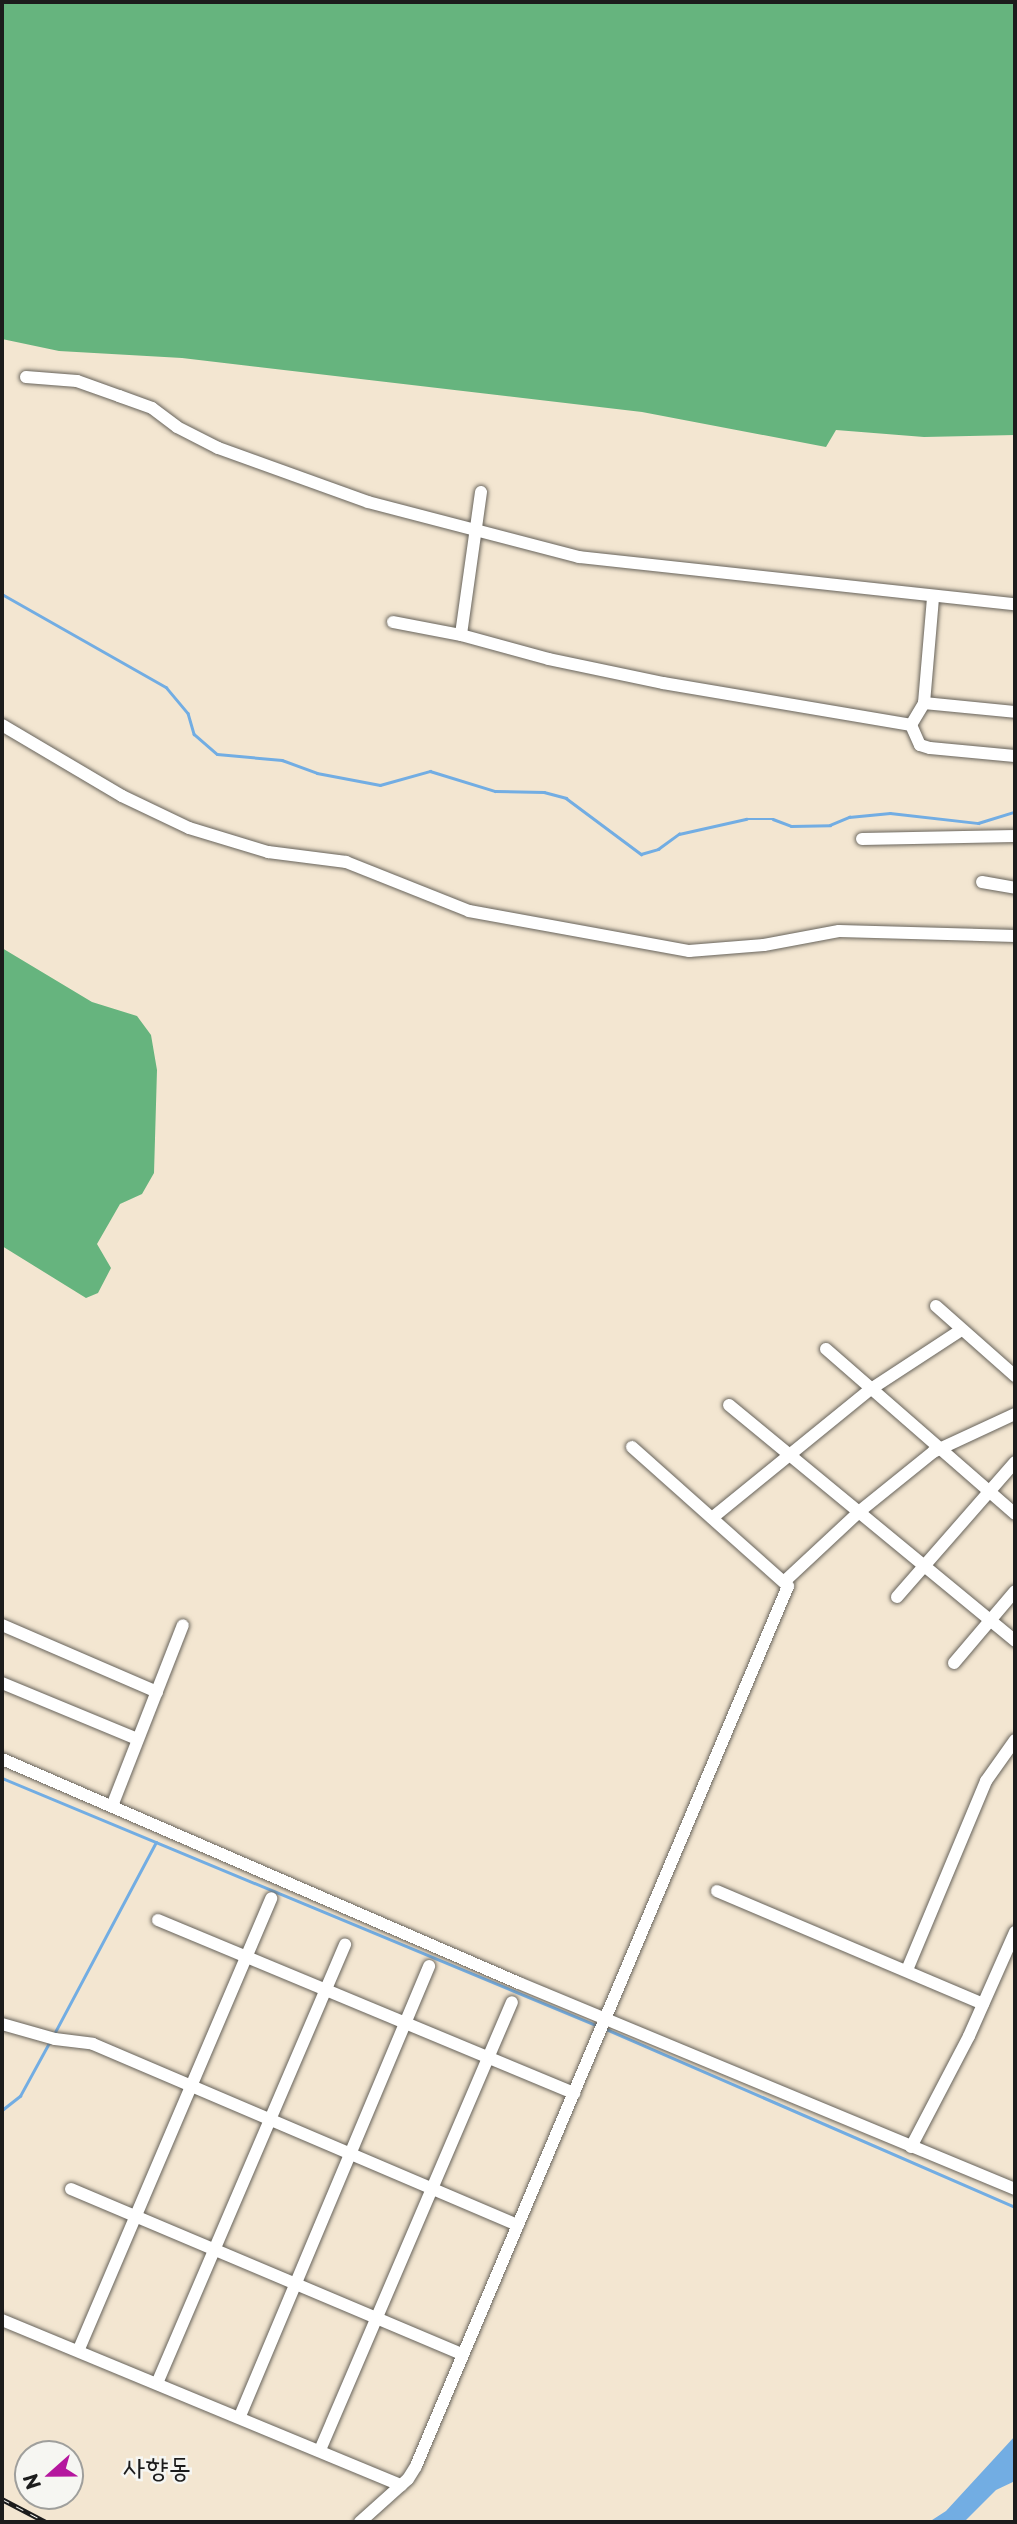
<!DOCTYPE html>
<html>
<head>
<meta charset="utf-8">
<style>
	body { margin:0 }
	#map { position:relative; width:1017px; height:2524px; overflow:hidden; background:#f3e6d1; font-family:"Playpen Sans","Poor Story",sans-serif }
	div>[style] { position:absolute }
	.forest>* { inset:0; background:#66b47e }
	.water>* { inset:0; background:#72ade3 }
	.stream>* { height:2.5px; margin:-1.25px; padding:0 1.25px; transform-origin:1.25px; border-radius:1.25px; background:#72ade3 }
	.roads { filter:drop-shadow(0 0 2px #67635b) drop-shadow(0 0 2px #67635b) }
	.minor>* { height:12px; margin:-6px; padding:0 6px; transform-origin:6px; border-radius:6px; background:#fff }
	.rail>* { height:5px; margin-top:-2.5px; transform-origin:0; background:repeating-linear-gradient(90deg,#f6f6f2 0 8px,#1c1c1c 0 16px); box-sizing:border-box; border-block:2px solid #1c1c1c }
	span { translate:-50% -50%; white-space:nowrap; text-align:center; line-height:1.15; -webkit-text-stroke:5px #f6f6f2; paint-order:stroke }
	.quarter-label { font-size:28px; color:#1c1c1c }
	.frame { position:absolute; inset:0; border:4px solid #1c1c1c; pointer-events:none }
	.north { position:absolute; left:14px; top:2440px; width:70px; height:70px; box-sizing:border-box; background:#f6f6f2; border:2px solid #9f9f9c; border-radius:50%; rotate:249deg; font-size:19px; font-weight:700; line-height:28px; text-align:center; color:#1c1c1c }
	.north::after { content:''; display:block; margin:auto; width:24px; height:32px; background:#b5179e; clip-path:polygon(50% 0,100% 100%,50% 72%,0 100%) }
</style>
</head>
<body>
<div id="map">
	<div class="forest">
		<div style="clip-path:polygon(2px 2px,1015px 2px,1015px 435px,924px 437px,836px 430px,826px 447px,642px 412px,182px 358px,59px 351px,2px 339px)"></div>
		<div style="clip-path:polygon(2px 948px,92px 1002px,137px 1016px,151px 1035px,157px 1070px,154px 1173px,142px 1194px,120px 1204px,97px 1244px,111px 1268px,98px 1293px,86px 1298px,2px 1246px)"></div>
	</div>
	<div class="water">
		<div style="clip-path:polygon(1015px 2436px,1015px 2481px,996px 2490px,964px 2522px,929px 2522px,946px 2511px)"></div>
	</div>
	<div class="stream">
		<div style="left:2px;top:594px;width:189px;rotate:29.6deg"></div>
		<div style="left:166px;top:687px;width:34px;rotate:50deg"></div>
		<div style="left:188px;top:713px;width:22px;rotate:74deg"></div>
		<div style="left:194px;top:734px;width:30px;rotate:41deg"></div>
		<div style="left:217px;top:754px;width:65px;rotate:5.3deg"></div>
		<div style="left:282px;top:760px;width:37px;rotate:20deg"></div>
		<div style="left:317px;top:773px;width:64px;rotate:10.8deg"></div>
		<div style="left:380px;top:785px;width:52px;rotate:-15.6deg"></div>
		<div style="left:430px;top:771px;width:68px;rotate:17.1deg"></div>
		<div style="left:495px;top:791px;width:49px;rotate:1.2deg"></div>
		<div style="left:544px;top:792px;width:23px;rotate:15deg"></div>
		<div style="left:566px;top:798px;width:94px;rotate:36.7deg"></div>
		<div style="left:641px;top:854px;width:18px;rotate:-16deg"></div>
		<div style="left:658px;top:849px;width:26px;rotate:-36deg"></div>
		<div style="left:679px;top:834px;width:69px;rotate:-12.6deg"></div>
		<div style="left:746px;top:819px;width:27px"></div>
		<div style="left:773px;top:819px;width:19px;rotate:21deg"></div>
		<div style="left:791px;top:826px;width:39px;rotate:-1deg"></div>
		<div style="left:830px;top:825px;width:21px;rotate:-23deg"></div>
		<div style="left:849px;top:817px;width:41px;rotate:-5.6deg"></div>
		<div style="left:890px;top:813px;width:89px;rotate:6.5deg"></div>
		<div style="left:978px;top:823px;width:39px;rotate:-17deg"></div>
		<div style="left:2px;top:1778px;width:643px;rotate:22.58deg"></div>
		<div style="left:606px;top:2029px;width:446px;rotate:23.5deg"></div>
		<div style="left:54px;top:2034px;width:217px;rotate:-62deg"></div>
		<div style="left:2px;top:2110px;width:23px;rotate:-38deg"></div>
		<div style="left:20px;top:2096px;width:60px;rotate:-61.3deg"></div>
	</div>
	<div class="roads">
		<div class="minor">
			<div style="left:26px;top:377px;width:51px;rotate:4.5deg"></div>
			<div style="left:77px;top:381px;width:45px;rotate:19.7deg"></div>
			<div style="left:119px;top:396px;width:35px;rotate:20deg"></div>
			<div style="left:152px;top:408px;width:31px;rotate:37deg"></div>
			<div style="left:177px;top:427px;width:46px;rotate:27.1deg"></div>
			<div style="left:218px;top:448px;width:159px;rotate:19.8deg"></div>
			<div style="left:368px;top:502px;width:218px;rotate:14.6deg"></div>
			<div style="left:579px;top:557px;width:439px;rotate:6.2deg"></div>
			<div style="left:481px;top:492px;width:144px;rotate:98deg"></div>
			<div style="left:461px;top:635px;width:91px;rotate:15.3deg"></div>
			<div style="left:549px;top:659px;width:116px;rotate:11.9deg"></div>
			<div style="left:663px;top:683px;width:252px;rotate:9.6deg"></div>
			<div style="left:911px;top:725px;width:26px;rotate:-59deg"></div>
			<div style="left:924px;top:703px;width:105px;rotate:-85.1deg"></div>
			<div style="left:393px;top:622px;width:69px;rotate:10.8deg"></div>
			<div style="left:924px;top:703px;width:91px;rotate:5.6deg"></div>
			<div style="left:2px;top:725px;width:139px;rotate:30.6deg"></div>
			<div style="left:122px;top:796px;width:74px;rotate:25.5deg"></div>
			<div style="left:189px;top:828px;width:83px;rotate:16.9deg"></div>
			<div style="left:268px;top:852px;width:79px;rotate:7.3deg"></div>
			<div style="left:346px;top:862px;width:132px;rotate:21.7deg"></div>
			<div style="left:469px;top:911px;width:224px;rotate:10.3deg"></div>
			<div style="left:689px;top:951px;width:75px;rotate:-4.6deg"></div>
			<div style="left:764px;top:945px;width:76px;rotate:-10.6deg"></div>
			<div style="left:839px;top:931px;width:176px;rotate:1.6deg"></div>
			<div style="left:911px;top:725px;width:22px;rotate:66deg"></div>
			<div style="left:920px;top:745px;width:10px;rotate:17deg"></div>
			<div style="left:930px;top:748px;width:85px;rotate:5.4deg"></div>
			<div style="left:862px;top:839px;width:153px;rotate:-1.1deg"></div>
			<div style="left:982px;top:882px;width:34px;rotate:10deg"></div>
			<div style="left:936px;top:1306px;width:106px;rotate:41.5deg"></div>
			<div style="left:826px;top:1349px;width:251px;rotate:41.1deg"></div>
			<div style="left:729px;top:1405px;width:371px;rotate:39.5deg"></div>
			<div style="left:712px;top:1518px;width:205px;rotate:-39.1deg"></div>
			<div style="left:871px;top:1389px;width:108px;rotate:-33.2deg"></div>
			<div style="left:786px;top:1580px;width:101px;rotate:-43deg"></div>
			<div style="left:860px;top:1511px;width:94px;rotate:-38.9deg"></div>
			<div style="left:933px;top:1452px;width:90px;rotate:-24.9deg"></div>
			<div style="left:897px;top:1597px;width:179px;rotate:-48.8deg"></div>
			<div style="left:2px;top:1625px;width:169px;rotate:23.4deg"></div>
			<div style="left:954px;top:1663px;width:94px;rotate:-49.7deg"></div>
			<div style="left:2px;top:1683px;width:146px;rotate:22.5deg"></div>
			<div style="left:2px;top:1759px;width:563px;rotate:23.43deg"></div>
			<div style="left:519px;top:1983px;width:537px;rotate:22.55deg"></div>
			<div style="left:112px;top:1806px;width:194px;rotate:-68.6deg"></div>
			<div style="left:717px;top:1891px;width:289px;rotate:23deg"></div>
			<div style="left:158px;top:1920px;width:451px;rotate:22.6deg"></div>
			<div style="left:907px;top:1970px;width:205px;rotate:-67.3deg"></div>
			<div style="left:986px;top:1781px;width:50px;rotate:-54.7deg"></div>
			<div style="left:2px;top:2024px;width:55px;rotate:15.8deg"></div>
			<div style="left:55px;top:2039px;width:38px;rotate:7deg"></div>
			<div style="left:93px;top:2044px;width:462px;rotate:23.1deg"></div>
			<div style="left:911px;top:2147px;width:125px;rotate:-62.4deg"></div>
			<div style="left:969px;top:2036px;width:114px;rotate:-66.1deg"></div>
			<div style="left:71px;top:2189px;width:424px;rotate:22.9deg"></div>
			<div style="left:2px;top:2320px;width:432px;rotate:22.5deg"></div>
			<div style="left:79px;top:2349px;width:490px;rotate:-66.9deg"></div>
			<div style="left:158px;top:2381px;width:475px;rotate:-66.8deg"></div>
			<div style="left:240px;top:2416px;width:488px;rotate:-67.2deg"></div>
			<div style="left:320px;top:2450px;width:487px;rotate:-66.8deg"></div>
			<div style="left:360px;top:2522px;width:64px;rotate:-41.9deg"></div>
			<div style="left:408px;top:2479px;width:15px;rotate:-58deg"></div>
			<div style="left:416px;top:2466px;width:955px;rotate:-67.08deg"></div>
			<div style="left:788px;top:1586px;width:209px;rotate:-138.3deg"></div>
		</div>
	</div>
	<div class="rail">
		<div style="left:2px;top:2499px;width:50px;rotate:27.6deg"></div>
	</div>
	<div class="quarter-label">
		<span style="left:157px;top:2466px">사향동</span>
	</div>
	<div class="frame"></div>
	<div class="north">N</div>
</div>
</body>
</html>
